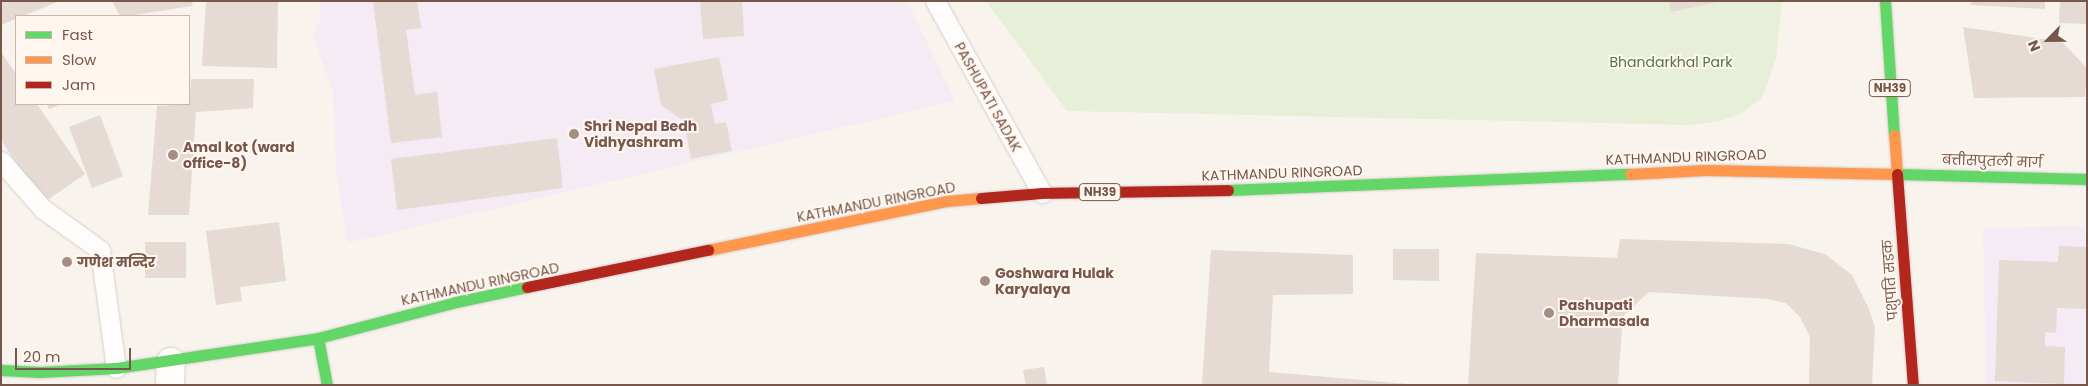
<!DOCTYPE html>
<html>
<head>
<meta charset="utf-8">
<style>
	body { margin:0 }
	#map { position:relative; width:2088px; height:386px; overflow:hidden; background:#f8f3ed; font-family:Poppins,"Noto Sans Devanagari",sans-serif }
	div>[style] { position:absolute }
	.education>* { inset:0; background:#f4ebf4 }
	.green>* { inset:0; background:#e7efd8 }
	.building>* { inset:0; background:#e5dad4 }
	.roads { filter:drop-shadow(0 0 1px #d7ceca) drop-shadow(0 0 1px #d7ceca) }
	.lane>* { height:19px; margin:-9.5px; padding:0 9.5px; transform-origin:9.5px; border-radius:9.5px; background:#fefdfc }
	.street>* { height:28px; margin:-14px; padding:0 14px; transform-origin:14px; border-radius:14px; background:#fefdfc }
	.fast>* { height:11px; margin:-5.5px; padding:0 5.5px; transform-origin:5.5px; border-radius:5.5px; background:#63d668 }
	.slow>* { height:11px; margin:-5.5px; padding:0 5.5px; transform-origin:5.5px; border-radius:5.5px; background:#ff974d }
	.jam>* { height:11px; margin:-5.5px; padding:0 5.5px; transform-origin:5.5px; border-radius:5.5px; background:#b3261e }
	.dots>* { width:14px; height:14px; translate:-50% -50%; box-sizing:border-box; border:2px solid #fff7ef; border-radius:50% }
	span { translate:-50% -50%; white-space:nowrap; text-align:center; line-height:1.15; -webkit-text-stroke:4px #fff7ef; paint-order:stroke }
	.shield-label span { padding:1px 4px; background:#fff7ef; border:1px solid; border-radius:4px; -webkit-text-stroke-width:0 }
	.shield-label { font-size:12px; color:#77574c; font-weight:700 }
	.park-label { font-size:14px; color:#577741 }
	.street-label { font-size:14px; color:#77574c }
	.poi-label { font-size:14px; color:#77574c; font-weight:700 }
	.left { translate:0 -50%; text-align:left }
	.frame { position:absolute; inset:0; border:2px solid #77574c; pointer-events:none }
	.legend { position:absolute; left:15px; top:15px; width:175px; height:90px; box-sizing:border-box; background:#fff7ef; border:1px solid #c9b7ae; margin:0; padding:6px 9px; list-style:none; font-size:15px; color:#77574c }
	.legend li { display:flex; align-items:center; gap:10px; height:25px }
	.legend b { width:25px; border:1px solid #c9b7ae }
	.north { position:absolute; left:2023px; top:15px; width:50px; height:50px; -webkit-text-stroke:4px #fff7ef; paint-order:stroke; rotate:247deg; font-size:14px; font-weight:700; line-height:20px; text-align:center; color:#77574c }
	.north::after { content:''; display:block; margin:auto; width:18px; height:22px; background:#77574c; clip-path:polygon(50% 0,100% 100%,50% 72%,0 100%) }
	.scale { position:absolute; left:15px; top:348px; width:116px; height:22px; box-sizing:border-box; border:2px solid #77574c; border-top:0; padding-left:6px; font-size:15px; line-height:18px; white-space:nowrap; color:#77574c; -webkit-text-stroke:4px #fff7ef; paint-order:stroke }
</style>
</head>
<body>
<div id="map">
	<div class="education">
		<div style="clip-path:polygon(319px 1px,907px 1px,955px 101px,347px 243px,336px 167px,333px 91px,313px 38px,321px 17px)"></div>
		<div style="clip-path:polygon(2085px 226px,2087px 385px,1986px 385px,1983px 228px)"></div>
	</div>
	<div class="green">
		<div style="clip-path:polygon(986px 1px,1782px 1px,1776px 59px,1762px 98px,1742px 113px,1717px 122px,1688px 125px,1067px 111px)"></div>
	</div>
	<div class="building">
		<div style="clip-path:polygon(1px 1px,60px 1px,1px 25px)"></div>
		<div style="clip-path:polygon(112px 1px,193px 1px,192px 6px,128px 16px,120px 16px)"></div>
		<div style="clip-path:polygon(206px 1px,278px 1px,277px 68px,202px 66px)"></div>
		<div style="clip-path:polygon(373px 1px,417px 1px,421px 28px,406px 30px,415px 95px,437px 92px,442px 137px,391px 143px)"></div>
		<div style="clip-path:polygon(700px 1px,742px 1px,744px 36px,703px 39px)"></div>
		<div style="clip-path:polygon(1669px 1px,1716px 1px,1717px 2px,1671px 12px)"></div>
		<div style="clip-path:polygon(1971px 1px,2045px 1px,2045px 9px,1971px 5px)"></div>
		<div style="clip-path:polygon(2060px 1px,2087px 1px,2087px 24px,2059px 23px)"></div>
		<div style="clip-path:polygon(1963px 27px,2062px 42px,2087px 68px,2085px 97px,1974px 98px)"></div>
		<div style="clip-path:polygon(1px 52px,16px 74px,16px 104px,37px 104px,85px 174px,43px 203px,1px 140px)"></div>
		<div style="clip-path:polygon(719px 57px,728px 100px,711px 104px,715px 124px,726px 122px,732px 151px,691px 159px,684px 121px,661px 105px,654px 69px)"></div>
		<div style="clip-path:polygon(191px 79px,254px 79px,253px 108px,196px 112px,189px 215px,148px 215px,157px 106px,189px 104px)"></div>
		<div style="clip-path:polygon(47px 104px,62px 104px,49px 109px)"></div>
		<div style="clip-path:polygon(100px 115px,123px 176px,92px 188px,69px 127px)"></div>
		<div style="clip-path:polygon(557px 138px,563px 188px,397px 210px,391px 159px)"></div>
		<div style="clip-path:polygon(279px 222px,286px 281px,240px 287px,242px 301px,216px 305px,206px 231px)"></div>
		<div style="clip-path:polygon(1620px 239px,1788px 244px,1825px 254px,1852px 275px,1869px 309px,1875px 328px,1872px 385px,1809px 385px,1810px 337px,1800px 317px,1786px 303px,1768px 299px,1649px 292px,1623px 316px,1618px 385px,1468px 385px,1476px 253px,1617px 258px)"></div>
		<div style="clip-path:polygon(145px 242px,186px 242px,186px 278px,145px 278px)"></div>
		<div style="clip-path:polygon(2059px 246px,2087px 247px,2087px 309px,2057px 308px,2056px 333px,2045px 332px,2045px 346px,2065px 347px,2064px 384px,1995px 381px,1999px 260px,2058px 262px)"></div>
		<div style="clip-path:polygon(1393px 249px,1439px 249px,1439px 281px,1393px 280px)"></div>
		<div style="clip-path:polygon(1211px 250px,1353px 255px,1353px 294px,1273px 295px,1269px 372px,1419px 385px,1202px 385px)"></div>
		<div style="clip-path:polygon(1044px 367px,1047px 385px,1026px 385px,1023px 370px)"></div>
	</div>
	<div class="roads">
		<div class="lane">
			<div style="left:935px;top:1px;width:220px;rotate:60.9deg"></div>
			<div style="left:1px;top:161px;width:64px;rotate:48.8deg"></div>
			<div style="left:43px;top:209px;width:70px;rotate:35.7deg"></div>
			<div style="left:100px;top:250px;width:119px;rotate:82.3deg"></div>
		</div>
		<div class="street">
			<div style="left:170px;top:385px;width:23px;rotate:-88deg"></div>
		</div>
		<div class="fast">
			<div style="left:1885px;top:1px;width:134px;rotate:86.2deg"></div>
			<div style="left:1897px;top:174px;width:190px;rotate:1.5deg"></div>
			<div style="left:1228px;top:190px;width:402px;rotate:-2.3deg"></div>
			<div style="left:318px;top:338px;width:48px;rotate:79.2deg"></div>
			<div style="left:1px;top:370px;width:39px;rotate:3deg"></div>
			<div style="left:40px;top:372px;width:76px;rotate:-3deg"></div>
			<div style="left:116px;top:368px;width:204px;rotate:-8.4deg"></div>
			<div style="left:318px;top:338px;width:143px;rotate:-14.6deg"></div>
			<div style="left:456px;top:302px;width:73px;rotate:-11.9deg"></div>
		</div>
		<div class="slow">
			<div style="left:1630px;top:174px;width:75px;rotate:-3.1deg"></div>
			<div style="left:1705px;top:170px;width:192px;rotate:1.2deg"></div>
			<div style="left:1897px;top:174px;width:39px;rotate:-94deg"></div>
			<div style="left:708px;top:250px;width:244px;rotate:-11.6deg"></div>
			<div style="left:947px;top:201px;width:34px;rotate:-5deg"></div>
		</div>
		<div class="jam">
			<div style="left:1897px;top:174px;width:212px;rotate:85.7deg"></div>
			<div style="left:981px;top:198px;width:61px;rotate:-4.7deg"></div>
			<div style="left:1042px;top:193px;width:186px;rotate:-0.9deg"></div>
			<div style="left:527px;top:287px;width:185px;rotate:-11.6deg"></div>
		</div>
	</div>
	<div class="dots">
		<div style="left:574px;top:134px;background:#a48e84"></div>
		<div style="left:173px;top:155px;background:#a48e84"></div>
		<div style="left:67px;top:262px;background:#a48e84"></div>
		<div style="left:985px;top:281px;background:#a48e84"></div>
		<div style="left:1549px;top:313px;background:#a48e84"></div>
	</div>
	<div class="shield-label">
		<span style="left:1890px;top:88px">NH39</span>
		<span style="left:1100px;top:192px">NH39</span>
	</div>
	<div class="park-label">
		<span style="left:1671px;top:62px">Bhandarkhal Park</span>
	</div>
	<div class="street-label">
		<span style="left:988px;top:97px;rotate:61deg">PASHUPATI SADAK</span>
		<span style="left:1686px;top:157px;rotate:-2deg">KATHMANDU RINGROAD</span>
		<span style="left:1992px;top:161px;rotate:2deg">बत्तीसपुतली मार्ग</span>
		<span style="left:1282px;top:173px;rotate:-2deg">KATHMANDU RINGROAD</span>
		<span style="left:876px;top:202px;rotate:-11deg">KATHMANDU RINGROAD</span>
		<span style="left:1890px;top:280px;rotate:-94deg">पशुपति सडक</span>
		<span style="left:480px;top:284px;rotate:-12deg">KATHMANDU RINGROAD</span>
	</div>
	<div class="poi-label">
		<span class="left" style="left:584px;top:134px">Shri Nepal Bedh<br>Vidhyashram</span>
		<span class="left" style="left:183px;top:155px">Amal kot (ward<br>office-8)</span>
		<span class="left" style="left:77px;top:262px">गणेश मन्दिर</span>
		<span class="left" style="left:995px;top:281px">Goshwara Hulak<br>Karyalaya</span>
		<span class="left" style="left:1559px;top:313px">Pashupati<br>Dharmasala</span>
	</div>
	<div class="frame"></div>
	<ul class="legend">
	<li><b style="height:6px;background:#63d668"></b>Fast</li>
	<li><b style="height:6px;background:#ff974d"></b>Slow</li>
	<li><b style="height:6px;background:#b3261e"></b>Jam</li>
	</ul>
	<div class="north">N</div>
	<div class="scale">20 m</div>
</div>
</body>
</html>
